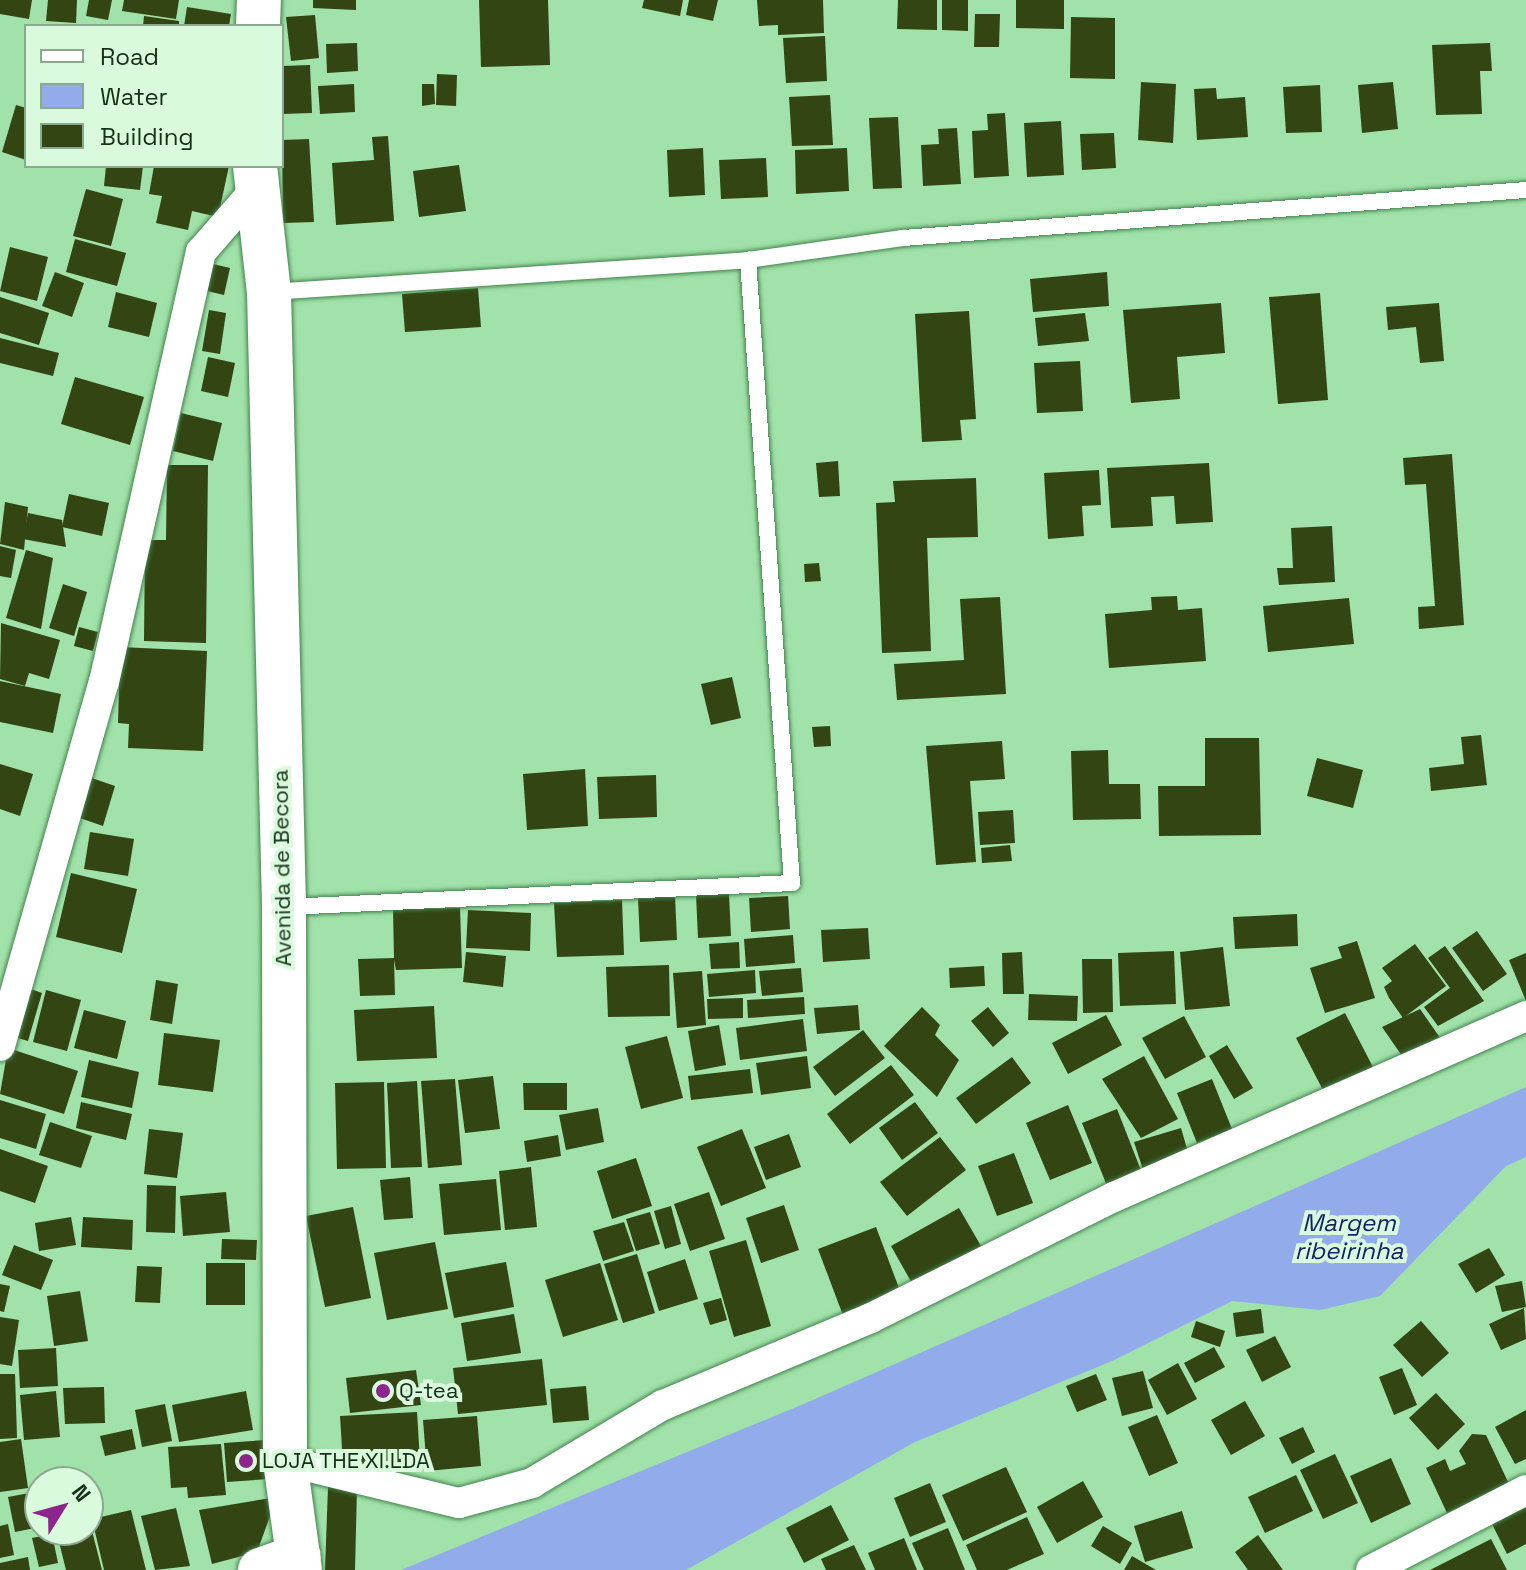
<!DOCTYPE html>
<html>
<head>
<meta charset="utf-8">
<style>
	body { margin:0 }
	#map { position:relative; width:1526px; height:1570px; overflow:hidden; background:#a0e2a9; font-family:"Space Grotesk",sans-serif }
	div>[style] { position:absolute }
	.water>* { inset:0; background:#92abeb }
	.building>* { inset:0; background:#324513 }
	.roads { filter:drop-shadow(0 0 2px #43824d) drop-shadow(0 0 2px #43824d) }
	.lane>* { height:16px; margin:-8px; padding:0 8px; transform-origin:8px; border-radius:8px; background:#fff }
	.street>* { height:30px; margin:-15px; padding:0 15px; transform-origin:15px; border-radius:15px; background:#fff }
	.secondary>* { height:44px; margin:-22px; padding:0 22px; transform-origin:22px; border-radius:22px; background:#fff }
	.primary>* { height:44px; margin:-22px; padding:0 22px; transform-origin:22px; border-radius:22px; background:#fff }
	.dots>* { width:22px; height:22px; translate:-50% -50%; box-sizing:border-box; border:4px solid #dafadd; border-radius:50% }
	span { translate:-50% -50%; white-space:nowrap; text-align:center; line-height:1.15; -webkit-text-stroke:8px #dafadd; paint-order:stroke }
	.street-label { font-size:22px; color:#153019 }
	.poi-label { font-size:22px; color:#153019 }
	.left { translate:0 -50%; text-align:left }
	.water-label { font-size:24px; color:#13226b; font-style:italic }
	.legend { position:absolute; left:24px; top:24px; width:260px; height:144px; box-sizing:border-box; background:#dafadd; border:2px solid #8ba98f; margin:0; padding:10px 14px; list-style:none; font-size:24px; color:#153019 }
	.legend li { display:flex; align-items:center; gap:16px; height:40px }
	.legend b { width:40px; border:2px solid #8ba98f }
	.north { position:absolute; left:24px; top:1466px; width:80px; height:80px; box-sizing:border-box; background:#dafadd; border:2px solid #8ba98f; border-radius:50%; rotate:53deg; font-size:22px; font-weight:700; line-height:32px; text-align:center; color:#153019 }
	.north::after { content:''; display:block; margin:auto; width:28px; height:36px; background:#8c268c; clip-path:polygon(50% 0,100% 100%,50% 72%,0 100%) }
</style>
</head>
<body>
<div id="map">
	<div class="water">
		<div style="clip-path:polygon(1526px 1087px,1526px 1157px,1506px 1166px,1380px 1296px,1320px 1310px,1232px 1301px,1112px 1361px,915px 1442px,686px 1570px,401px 1570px,806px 1403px)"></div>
	</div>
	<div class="building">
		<div style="clip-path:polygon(0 0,32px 0,29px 19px,0 14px)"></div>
		<div style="clip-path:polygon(48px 0,77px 0,76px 23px,46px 21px)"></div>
		<div style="clip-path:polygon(89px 0,112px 0,108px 20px,86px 16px)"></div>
		<div style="clip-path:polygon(124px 0,179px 0,176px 19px,122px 11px)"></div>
		<div style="clip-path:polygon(313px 0,356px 0,356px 10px,313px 8px)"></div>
		<div style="clip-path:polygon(479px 0,548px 0,550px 65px,481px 67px)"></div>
		<div style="clip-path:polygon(644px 0,683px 0,680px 16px,642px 8px)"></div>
		<div style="clip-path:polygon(689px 0,718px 0,713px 21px,686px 15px)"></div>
		<div style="clip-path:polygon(757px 0,823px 0,824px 33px,778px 35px,778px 25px,759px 26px)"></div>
		<div style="clip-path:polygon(898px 0,937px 0,937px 30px,897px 29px)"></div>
		<div style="clip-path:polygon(942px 0,968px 0,968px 31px,942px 30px)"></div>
		<div style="clip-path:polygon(1016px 0,1064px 0,1064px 29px,1016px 28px)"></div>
		<div style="clip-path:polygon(187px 7px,231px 14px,229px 26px,184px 26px)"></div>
		<div style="clip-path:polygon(975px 14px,1000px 14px,999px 47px,974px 47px)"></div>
		<div style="clip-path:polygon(315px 15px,319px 58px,291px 61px,286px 17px)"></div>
		<div style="clip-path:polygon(144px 16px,179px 21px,179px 26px,143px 26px)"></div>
		<div style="clip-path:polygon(1071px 17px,1115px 18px,1115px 79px,1070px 78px)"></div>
		<div style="clip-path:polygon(825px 36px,827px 81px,786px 83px,783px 38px)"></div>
		<div style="clip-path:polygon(357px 43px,358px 71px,327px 73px,326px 44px)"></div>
		<div style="clip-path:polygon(1490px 43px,1492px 71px,1480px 71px,1482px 114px,1436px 115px,1432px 45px)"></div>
		<div style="clip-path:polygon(310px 65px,312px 113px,282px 114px,282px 66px)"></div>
		<div style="clip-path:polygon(437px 74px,457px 75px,456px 106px,436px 105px)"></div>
		<div style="clip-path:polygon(1141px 82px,1176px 84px,1173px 143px,1138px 140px)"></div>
		<div style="clip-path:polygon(1393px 82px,1398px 129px,1362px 133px,1358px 85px)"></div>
		<div style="clip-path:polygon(354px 84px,355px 112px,320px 114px,318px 86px)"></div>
		<div style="clip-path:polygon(422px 84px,434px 84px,435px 104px,422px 106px)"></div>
		<div style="clip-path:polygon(1320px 85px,1322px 132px,1286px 133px,1283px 87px)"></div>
		<div style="clip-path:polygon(1216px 88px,1217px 99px,1245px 97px,1248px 137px,1197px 140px,1194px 89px)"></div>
		<div style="clip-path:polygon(830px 95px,833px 145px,792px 146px,789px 97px)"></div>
		<div style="clip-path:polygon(16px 105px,26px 108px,26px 160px,2px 152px)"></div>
		<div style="clip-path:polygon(1005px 113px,1009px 176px,974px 178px,972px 131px,988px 130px,987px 114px)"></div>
		<div style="clip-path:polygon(898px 117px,902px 188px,873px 189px,869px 118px)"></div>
		<div style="clip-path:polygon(1061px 121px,1064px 175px,1027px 177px,1024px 123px)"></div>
		<div style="clip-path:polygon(957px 128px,961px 184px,923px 186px,921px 145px,939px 144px,938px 129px)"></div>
		<div style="clip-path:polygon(1114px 133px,1116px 168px,1082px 170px,1080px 134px)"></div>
		<div style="clip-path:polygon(388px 136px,394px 221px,336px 225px,332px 163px,374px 160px,372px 137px)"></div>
		<div style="clip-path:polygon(309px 139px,314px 222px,283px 223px,282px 140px)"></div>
		<div style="clip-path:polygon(703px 148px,705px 195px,669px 197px,667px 150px)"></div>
		<div style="clip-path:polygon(847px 148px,849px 191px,796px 194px,795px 150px)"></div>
		<div style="clip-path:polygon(766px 158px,768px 197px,721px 199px,719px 160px)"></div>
		<div style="clip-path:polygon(459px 165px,466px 211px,419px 217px,413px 171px)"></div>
		<div style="clip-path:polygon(106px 166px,143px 166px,140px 190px,104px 186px)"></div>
		<div style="clip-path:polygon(154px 166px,229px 166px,218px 217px,192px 211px,188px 230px,156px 223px,162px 196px,149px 194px)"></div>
		<div style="clip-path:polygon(86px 189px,123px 199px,111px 246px,73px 236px)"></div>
		<div style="clip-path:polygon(75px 239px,126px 253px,117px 286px,66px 272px)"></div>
		<div style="clip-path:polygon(10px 247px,48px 257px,37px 301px,0 291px)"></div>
		<div style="clip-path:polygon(213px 264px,230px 268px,224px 295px,207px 291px)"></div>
		<div style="clip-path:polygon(55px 272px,84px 283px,72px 317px,42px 306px)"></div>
		<div style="clip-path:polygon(1107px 272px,1109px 306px,1033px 312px,1030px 279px)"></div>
		<div style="clip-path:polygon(478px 288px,481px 327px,405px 332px,402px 294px)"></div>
		<div style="clip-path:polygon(116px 292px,157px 303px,149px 337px,108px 327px)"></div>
		<div style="clip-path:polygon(1320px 293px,1328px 400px,1278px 404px,1269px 297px)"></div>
		<div style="clip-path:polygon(0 297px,49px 313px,39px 345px,0 333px)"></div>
		<div style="clip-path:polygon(1221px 303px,1225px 353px,1177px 357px,1180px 399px,1131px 403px,1123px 310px)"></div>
		<div style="clip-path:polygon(1439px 303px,1444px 361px,1420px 363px,1416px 327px,1388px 330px,1386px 307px)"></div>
		<div style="clip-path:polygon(209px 310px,226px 313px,220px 354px,202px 351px)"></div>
		<div style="clip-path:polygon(969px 311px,976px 419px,960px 420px,962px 440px,922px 442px,915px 314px)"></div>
		<div style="clip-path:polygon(1085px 313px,1089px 341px,1038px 346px,1035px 318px)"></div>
		<div style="clip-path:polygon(0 338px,59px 353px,53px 376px,0 363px)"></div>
		<div style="clip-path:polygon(208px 357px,235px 363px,228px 397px,201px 391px)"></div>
		<div style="clip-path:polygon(1080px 361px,1083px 411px,1037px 413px,1034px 363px)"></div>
		<div style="clip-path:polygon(75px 377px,144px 397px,130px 445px,61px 424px)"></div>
		<div style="clip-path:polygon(181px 413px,222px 423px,213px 461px,173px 451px)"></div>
		<div style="clip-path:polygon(1452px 454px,1464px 625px,1419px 629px,1418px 607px,1435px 606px,1426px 484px,1405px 485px,1403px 458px)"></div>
		<div style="clip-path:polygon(838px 461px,840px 496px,819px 497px,816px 463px)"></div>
		<div style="clip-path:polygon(1209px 463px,1213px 522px,1176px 524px,1174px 496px,1151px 497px,1153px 526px,1111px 528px,1107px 468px)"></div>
		<div style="clip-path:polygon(167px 465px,208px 465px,206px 643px,144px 641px,145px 540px,166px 540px)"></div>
		<div style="clip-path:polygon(1099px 470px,1101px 505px,1082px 506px,1084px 536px,1048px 539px,1044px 473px)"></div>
		<div style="clip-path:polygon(976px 478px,978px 537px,927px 538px,931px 651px,882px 653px,876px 503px,895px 502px,893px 481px)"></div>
		<div style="clip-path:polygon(69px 494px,109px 503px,102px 536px,62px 527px)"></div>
		<div style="clip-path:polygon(5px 502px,28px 507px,24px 550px,0 544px)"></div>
		<div style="clip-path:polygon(28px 513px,62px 520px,66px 547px,23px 539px)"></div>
		<div style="clip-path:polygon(1332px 526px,1335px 582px,1279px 585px,1277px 568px,1293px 568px,1291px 528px)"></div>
		<div style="clip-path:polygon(0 546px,16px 550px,11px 578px,0 576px)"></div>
		<div style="clip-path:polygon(26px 550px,53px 558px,41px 629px,6px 618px)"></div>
		<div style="clip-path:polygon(819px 563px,821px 581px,805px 582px,804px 564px)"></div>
		<div style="clip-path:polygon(63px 584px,87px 592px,74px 636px,49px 628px)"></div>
		<div style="clip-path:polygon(1177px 596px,1178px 610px,1202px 608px,1206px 661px,1109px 668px,1105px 614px,1152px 610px,1151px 597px)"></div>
		<div style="clip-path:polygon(1000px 597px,1006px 694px,897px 700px,894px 664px,964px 660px,960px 599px)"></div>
		<div style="clip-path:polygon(1349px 598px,1354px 644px,1268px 652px,1263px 606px)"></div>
		<div style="clip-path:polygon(1px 623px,60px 640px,49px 679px,29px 673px,25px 686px,0 679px)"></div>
		<div style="clip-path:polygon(79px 627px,98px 632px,93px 651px,74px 646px)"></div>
		<div style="clip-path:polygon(120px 647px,207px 651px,203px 751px,128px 748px,129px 724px,118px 723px)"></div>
		<div style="clip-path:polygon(732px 677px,741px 718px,711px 725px,701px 684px)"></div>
		<div style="clip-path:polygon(0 681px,61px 694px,53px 733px,0 722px)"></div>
		<div style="clip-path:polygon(830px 726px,831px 746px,814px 747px,812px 727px)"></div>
		<div style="clip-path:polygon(1481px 735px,1487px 785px,1431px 791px,1429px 768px,1464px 764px,1461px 737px)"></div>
		<div style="clip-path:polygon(1205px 738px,1259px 738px,1261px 835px,1159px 836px,1158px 786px,1205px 786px)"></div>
		<div style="clip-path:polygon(1002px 741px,1005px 779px,970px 781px,976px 862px,936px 865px,926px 746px)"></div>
		<div style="clip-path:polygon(1108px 750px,1109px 784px,1140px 784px,1141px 819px,1073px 820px,1071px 751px)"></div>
		<div style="clip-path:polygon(1317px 758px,1363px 770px,1353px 808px,1307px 796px)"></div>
		<div style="clip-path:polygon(0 764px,33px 774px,20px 816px,0 809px)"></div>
		<div style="clip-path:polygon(585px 769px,588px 826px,527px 830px,523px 774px)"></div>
		<div style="clip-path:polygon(83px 775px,115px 786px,103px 826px,71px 815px)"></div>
		<div style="clip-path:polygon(656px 775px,657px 817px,599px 819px,597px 777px)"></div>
		<div style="clip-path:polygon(1013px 810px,1015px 843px,980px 845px,978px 812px)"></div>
		<div style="clip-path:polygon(90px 832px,134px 839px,128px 876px,84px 869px)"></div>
		<div style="clip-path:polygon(1010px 845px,1012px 861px,982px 863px,981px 848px)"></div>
		<div style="clip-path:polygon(71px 873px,137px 889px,122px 953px,56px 937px)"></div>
		<div style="clip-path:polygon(729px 894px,731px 936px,698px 938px,696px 895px)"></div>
		<div style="clip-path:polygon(675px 896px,677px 940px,640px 942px,638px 898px)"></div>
		<div style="clip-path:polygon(788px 896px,790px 929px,751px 932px,749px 898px)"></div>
		<div style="clip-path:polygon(622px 900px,624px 955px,557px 957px,554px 903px)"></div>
		<div style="clip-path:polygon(460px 908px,462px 968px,396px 970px,394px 960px,395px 995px,360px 996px,358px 959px,394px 958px,393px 909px)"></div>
		<div style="clip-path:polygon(468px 910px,531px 913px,530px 951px,466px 948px)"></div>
		<div style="clip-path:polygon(1297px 914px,1298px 946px,1235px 949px,1233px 917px)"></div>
		<div style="clip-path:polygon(868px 928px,870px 959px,823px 962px,821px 930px)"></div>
		<div style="clip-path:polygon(1477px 931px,1507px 974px,1483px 991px,1452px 948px)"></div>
		<div style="clip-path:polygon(793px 935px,795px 963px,746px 967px,744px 939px)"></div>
		<div style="clip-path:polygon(1357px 941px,1375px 998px,1325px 1013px,1310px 968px,1342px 958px,1338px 947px)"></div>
		<div style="clip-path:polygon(739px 942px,740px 968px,711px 969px,709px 944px)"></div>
		<div style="clip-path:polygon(1415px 944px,1446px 986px,1403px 1018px,1389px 998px,1384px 987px,1392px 981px,1382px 968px)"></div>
		<div style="clip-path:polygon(1445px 946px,1484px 1001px,1438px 1026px,1424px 1007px,1450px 988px,1428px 958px)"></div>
		<div style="clip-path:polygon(1223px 947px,1230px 1006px,1185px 1010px,1180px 952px)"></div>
		<div style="clip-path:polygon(1174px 951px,1176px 1004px,1120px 1006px,1118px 953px)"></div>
		<div style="clip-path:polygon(466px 952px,506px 956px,503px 987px,463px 982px)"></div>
		<div style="clip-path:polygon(1022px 952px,1024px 994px,1003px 994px,1002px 953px)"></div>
		<div style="clip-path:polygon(1526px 953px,1526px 1001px,1509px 960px)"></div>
		<div style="clip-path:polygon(1082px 959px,1112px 959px,1113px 1012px,1083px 1013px)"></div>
		<div style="clip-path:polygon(669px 965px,670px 1016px,608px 1017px,606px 967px)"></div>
		<div style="clip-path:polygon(984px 966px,985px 986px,950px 988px,949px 968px)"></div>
		<div style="clip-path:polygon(801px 968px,803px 992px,762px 996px,759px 971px)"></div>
		<div style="clip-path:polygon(755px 970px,756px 993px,709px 997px,707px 974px)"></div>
		<div style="clip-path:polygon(702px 971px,706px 1025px,677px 1028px,673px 973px)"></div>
		<div style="clip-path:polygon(156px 980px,178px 984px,172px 1024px,150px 1020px)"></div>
		<div style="clip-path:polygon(22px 986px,42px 993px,28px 1041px,7px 1035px)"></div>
		<div style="clip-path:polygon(46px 990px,81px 1000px,67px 1051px,33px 1042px)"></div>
		<div style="clip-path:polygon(1029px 994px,1078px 996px,1077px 1021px,1028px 1020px)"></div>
		<div style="clip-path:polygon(804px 997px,805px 1014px,748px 1018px,747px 1000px)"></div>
		<div style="clip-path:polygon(743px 998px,743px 1018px,708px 1019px,707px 999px)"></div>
		<div style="clip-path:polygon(858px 1005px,860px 1030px,817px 1034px,814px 1008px)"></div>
		<div style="clip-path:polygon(434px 1006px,437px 1058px,357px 1061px,354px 1010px)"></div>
		<div style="clip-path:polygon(922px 1007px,940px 1025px,935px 1035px,959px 1060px,937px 1097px,884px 1046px)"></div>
		<div style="clip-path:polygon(988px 1007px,1009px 1033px,993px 1047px,971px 1021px)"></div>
		<div style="clip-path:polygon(1420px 1009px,1443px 1042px,1409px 1066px,1382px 1027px)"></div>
		<div style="clip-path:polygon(84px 1010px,126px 1021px,117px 1059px,74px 1048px)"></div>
		<div style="clip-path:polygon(1345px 1013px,1374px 1069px,1325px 1094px,1296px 1038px)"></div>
		<div style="clip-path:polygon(1106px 1015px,1122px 1045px,1068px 1074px,1052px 1043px)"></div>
		<div style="clip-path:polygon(1184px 1016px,1206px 1057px,1165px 1079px,1142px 1038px)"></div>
		<div style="clip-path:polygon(803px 1019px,807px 1051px,740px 1060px,736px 1028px)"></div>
		<div style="clip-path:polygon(719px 1025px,726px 1065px,695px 1071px,688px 1031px)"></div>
		<div style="clip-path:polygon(863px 1030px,885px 1058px,835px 1096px,813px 1067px)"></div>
		<div style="clip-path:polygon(164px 1033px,220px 1040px,213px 1092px,158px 1085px)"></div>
		<div style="clip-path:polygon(667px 1036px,683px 1098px,641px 1109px,625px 1047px)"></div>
		<div style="clip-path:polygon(1227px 1045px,1253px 1088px,1234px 1099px,1209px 1056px)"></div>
		<div style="clip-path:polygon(8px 1048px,78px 1071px,64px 1114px,0 1094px)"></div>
		<div style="clip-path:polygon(807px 1056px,811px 1088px,761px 1095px,756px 1063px)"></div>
		<div style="clip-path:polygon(1144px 1056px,1178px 1119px,1141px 1138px,1102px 1079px)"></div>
		<div style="clip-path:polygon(1012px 1057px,1031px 1083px,976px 1124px,956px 1098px)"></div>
		<div style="clip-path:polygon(89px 1060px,139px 1072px,132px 1108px,81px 1097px)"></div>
		<div style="clip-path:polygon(891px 1065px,914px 1095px,850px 1144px,827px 1114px)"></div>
		<div style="clip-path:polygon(750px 1069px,753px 1093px,691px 1100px,688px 1076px)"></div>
		<div style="clip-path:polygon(493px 1076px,500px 1129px,465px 1133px,458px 1080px)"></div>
		<div style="clip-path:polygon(455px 1079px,462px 1165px,428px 1168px,421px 1081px)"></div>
		<div style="clip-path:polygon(1212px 1079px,1232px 1129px,1197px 1143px,1177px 1093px)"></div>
		<div style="clip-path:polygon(417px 1081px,422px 1167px,391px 1168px,387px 1083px)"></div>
		<div style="clip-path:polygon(384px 1082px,386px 1168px,337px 1169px,335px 1083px)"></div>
		<div style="clip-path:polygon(523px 1083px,567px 1083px,567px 1110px,524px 1110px)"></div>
		<div style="clip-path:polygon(0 1100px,46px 1114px,36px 1149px,0 1138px)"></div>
		<div style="clip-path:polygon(81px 1102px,132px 1114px,126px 1140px,76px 1128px)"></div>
		<div style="clip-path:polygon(915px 1102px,938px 1133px,902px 1160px,879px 1128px)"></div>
		<div style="clip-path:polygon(1068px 1105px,1092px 1163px,1050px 1180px,1026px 1123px)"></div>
		<div style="clip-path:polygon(598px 1108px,604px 1142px,566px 1150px,559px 1115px)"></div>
		<div style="clip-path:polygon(1117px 1109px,1142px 1173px,1107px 1186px,1082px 1123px)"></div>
		<div style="clip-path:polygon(50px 1122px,92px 1136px,81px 1168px,39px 1155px)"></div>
		<div style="clip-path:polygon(1181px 1128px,1190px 1159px,1144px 1173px,1134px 1142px)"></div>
		<div style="clip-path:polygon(149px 1129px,183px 1133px,177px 1178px,144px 1174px)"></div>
		<div style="clip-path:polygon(742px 1129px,766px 1188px,721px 1206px,697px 1147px)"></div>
		<div style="clip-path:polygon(789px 1134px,801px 1167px,766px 1180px,754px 1147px)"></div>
		<div style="clip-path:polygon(558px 1135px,561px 1156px,527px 1162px,524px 1141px)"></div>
		<div style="clip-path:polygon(940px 1137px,966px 1170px,907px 1216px,880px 1182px)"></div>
		<div style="clip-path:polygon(0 1149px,48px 1166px,35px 1203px,0 1191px)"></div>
		<div style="clip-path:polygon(1014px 1153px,1033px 1203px,997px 1216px,978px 1166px)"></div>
		<div style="clip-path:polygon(636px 1158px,652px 1206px,612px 1219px,597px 1171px)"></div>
		<div style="clip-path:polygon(531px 1167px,537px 1227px,505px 1230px,499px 1171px)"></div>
		<div style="clip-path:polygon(410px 1177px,413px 1218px,384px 1220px,380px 1180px)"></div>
		<div style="clip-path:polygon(496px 1179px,501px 1230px,444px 1235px,439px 1184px)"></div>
		<div style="clip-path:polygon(147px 1185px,176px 1186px,175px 1233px,146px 1232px)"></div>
		<div style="clip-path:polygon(226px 1192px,230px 1232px,183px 1236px,180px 1196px)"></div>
		<div style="clip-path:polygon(709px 1192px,725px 1239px,690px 1251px,674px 1204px)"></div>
		<div style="clip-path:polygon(784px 1205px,799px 1250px,761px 1263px,746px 1218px)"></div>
		<div style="clip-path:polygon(671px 1206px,681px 1244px,665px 1249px,654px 1211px)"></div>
		<div style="clip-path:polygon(353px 1207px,371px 1298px,325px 1307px,306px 1216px)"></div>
		<div style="clip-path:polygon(959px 1208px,981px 1246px,913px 1285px,891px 1246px)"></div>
		<div style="clip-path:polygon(650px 1212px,660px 1244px,636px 1251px,626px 1219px)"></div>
		<div style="clip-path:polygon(71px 1217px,76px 1245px,39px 1251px,35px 1223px)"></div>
		<div style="clip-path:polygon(83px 1217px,133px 1220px,132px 1250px,81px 1247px)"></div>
		<div style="clip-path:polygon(624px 1222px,634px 1251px,603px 1261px,593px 1231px)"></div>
		<div style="clip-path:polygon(876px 1227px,902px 1296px,844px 1318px,818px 1249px)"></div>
		<div style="clip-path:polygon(222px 1239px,257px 1240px,256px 1260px,221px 1259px)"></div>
		<div style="clip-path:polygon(746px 1240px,771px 1326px,734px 1337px,709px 1251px)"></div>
		<div style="clip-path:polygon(435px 1242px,448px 1309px,387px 1320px,374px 1253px)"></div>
		<div style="clip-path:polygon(14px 1245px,53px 1260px,41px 1290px,2px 1275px)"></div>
		<div style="clip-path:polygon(1489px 1248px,1505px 1275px,1476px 1293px,1458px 1264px)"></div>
		<div style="clip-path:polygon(637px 1254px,655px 1313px,623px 1323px,604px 1264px)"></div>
		<div style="clip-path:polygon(685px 1259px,698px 1299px,659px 1311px,647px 1272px)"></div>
		<div style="clip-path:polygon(506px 1262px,514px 1307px,454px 1318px,445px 1273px)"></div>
		<div style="clip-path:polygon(206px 1263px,245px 1263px,245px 1305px,206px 1305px)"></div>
		<div style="clip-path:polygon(600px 1263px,618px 1320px,563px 1337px,545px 1280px)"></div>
		<div style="clip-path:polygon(137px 1266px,162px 1267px,160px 1303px,135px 1302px)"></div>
		<div style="clip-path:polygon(1522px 1281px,1526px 1307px,1502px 1312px,1495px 1286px)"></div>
		<div style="clip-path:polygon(0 1284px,10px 1286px,4px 1312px,0 1311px)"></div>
		<div style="clip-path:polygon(80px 1291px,88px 1341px,54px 1346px,47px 1296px)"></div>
		<div style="clip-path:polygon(721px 1298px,727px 1320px,710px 1325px,703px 1303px)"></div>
		<div style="clip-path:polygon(1524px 1308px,1526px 1339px,1501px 1350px,1489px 1324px)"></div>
		<div style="clip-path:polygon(1261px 1309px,1264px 1333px,1236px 1337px,1233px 1313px)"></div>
		<div style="clip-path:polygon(514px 1314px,521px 1353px,467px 1361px,461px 1323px)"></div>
		<div style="clip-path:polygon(0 1317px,19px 1320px,12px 1366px,0 1364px)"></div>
		<div style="clip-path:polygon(1196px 1321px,1225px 1331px,1220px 1347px,1191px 1337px)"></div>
		<div style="clip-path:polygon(1421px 1321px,1449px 1353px,1422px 1377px,1393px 1345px)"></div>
		<div style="clip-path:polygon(1275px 1336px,1291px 1367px,1262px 1382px,1246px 1350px)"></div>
		<div style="clip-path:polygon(1214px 1347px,1225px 1367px,1195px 1383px,1184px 1363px)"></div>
		<div style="clip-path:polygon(56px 1348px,58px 1386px,20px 1388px,18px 1350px)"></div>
		<div style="clip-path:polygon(542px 1359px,547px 1405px,458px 1414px,453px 1368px)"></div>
		<div style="clip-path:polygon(1178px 1363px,1197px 1399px,1167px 1415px,1148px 1380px)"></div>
		<div style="clip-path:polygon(1402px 1368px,1417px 1405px,1394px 1415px,1379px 1377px)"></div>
		<div style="clip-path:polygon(416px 1370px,421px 1405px,350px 1413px,346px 1378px)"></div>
		<div style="clip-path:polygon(1143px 1371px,1153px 1408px,1122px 1416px,1112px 1378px)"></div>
		<div style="clip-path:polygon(0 1374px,15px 1374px,17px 1438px,0 1439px)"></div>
		<div style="clip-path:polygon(1096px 1374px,1107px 1400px,1077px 1412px,1066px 1386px)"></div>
		<div style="clip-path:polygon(586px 1386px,589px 1420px,553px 1423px,550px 1389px)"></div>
		<div style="clip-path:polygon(104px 1387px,105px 1423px,65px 1424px,63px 1388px)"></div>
		<div style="clip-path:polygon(56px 1391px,60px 1437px,24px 1440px,20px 1395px)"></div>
		<div style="clip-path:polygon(246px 1391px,253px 1430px,179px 1442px,172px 1405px)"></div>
		<div style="clip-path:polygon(1436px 1393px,1465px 1424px,1438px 1450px,1409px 1418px)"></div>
		<div style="clip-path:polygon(1245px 1401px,1265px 1436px,1231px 1455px,1211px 1420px)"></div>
		<div style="clip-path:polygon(165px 1404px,172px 1441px,142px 1447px,135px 1410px)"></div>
		<div style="clip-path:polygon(1526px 1410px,1526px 1459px,1515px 1464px,1495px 1427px)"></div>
		<div style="clip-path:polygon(417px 1412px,420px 1461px,343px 1465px,340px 1416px)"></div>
		<div style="clip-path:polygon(1157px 1415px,1178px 1463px,1149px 1476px,1128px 1427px)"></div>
		<div style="clip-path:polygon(477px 1416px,481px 1466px,427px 1471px,423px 1420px)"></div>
		<div style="clip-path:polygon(1303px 1427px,1315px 1452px,1292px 1464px,1279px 1438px)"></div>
		<div style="clip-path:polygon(132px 1429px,136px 1449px,105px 1456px,100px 1436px)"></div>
		<div style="clip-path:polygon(1472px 1434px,1486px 1435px,1509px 1484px,1447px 1513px,1426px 1468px,1445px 1459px,1450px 1471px,1466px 1464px,1459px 1451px)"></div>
		<div style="clip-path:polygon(21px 1439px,28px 1488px,0 1492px,0 1442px)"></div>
		<div style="clip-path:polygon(266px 1440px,269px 1479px,227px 1482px,224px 1443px)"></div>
		<div style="clip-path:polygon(221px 1444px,226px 1495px,188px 1498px,187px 1487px,171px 1488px,168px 1447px)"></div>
		<div style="clip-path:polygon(1335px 1454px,1358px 1503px,1323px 1519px,1300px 1470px)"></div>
		<div style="clip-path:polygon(1391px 1458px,1411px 1504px,1371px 1523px,1350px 1476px)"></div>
		<div style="clip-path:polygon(1006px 1467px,1027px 1512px,963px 1541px,942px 1495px)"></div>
		<div style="clip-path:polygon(1296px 1475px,1313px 1511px,1265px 1533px,1248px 1497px)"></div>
		<div style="clip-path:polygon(1083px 1481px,1103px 1517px,1057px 1543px,1037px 1507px)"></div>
		<div style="clip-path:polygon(930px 1483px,946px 1522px,910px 1537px,894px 1498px)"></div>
		<div style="clip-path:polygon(328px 1487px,357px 1488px,355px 1570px,325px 1570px)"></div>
		<div style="clip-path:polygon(40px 1491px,40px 1527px,15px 1532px,8px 1497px)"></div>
		<div style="clip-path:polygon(1526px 1496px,1526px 1544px,1507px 1554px,1488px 1516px)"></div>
		<div style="clip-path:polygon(277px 1497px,257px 1552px,212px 1564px,199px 1510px)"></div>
		<div style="clip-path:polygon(831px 1505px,849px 1540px,804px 1563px,786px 1528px)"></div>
		<div style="clip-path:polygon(176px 1508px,190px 1566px,155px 1570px,141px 1516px)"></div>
		<div style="clip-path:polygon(131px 1510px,146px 1570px,104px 1570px,92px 1519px)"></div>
		<div style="clip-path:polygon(1182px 1511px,1193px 1548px,1145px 1562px,1134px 1526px)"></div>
		<div style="clip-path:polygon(1027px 1517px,1044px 1554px,1007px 1570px,977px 1570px,966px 1545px)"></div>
		<div style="clip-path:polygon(89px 1519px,102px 1570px,66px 1570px,56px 1530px,88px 1530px)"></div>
		<div style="clip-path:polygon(8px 1524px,14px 1555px,0 1558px,0 1526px)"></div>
		<div style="clip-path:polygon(1103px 1526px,1132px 1543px,1120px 1564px,1091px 1546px)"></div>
		<div style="clip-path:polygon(948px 1528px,965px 1570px,924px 1570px,912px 1543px)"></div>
		<div style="clip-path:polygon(52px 1534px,58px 1563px,39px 1567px,32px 1538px)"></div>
		<div style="clip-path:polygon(1258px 1535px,1283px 1570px,1248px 1570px,1235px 1552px)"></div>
		<div style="clip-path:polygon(904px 1538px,917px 1570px,875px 1570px,868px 1553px)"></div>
		<div style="clip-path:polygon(1491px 1539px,1507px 1570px,1430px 1570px)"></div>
		<div style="clip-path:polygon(854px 1545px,866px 1570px,826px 1570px,821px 1559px)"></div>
		<div style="clip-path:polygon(1132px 1556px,1156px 1570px,1124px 1570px)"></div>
		<div style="clip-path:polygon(28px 1557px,30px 1570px,0 1570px,0 1563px)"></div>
	</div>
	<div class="roads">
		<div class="lane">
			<div style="left:271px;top:292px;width:478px;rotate:-3.8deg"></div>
			<div style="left:748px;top:260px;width:157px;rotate:-8.1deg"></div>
			<div style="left:903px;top:238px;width:625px;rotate:-4.41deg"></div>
			<div style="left:287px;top:907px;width:506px;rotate:-2.72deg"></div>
			<div style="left:792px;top:883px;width:625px;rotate:-94.04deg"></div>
		</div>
		<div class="street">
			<div style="left:0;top:1046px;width:379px;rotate:-74.1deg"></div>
			<div style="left:104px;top:682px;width:441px;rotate:-77.3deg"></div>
			<div style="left:201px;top:252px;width:81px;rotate:-49deg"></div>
			<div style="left:285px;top:1461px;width:179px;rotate:13.6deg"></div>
			<div style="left:459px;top:1503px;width:76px;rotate:-15.3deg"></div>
			<div style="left:532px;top:1483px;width:152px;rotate:-30.8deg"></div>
			<div style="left:663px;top:1405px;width:225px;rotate:-22.7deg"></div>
			<div style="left:871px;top:1318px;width:271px;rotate:-26.5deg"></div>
			<div style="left:1114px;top:1197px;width:450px;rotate:-23.7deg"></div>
			<div style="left:1371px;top:1570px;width:174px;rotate:-27.3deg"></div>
		</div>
		<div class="secondary">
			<div style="left:260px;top:1570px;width:41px;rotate:-19.7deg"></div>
		</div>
		<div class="primary">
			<div style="left:258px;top:26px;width:26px;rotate:-88deg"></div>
			<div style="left:255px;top:166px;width:127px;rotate:83.7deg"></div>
			<div style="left:269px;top:292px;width:615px;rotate:88.6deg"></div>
			<div style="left:284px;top:907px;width:554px;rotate:89.9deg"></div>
			<div style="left:285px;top:1461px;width:110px;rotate:82.2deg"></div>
		</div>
	</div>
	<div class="dots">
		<div style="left:383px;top:1391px;background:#8c268c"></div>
		<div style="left:246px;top:1461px;background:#8c268c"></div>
	</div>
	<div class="street-label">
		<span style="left:282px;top:868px;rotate:-91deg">Avenida de Becora</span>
	</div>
	<div class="poi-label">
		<span class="left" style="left:399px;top:1391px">Q-tea</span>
		<span class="left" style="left:262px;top:1461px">LOJA THE XI.LDA</span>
	</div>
	<div class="water-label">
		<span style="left:1349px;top:1237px">Margem<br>ribeirinha</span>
	</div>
	<ul class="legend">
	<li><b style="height:10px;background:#fff"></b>Road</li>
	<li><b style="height:22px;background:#92abeb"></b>Water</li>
	<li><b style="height:22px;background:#324513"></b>Building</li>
	</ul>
	<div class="north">N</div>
</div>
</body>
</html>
